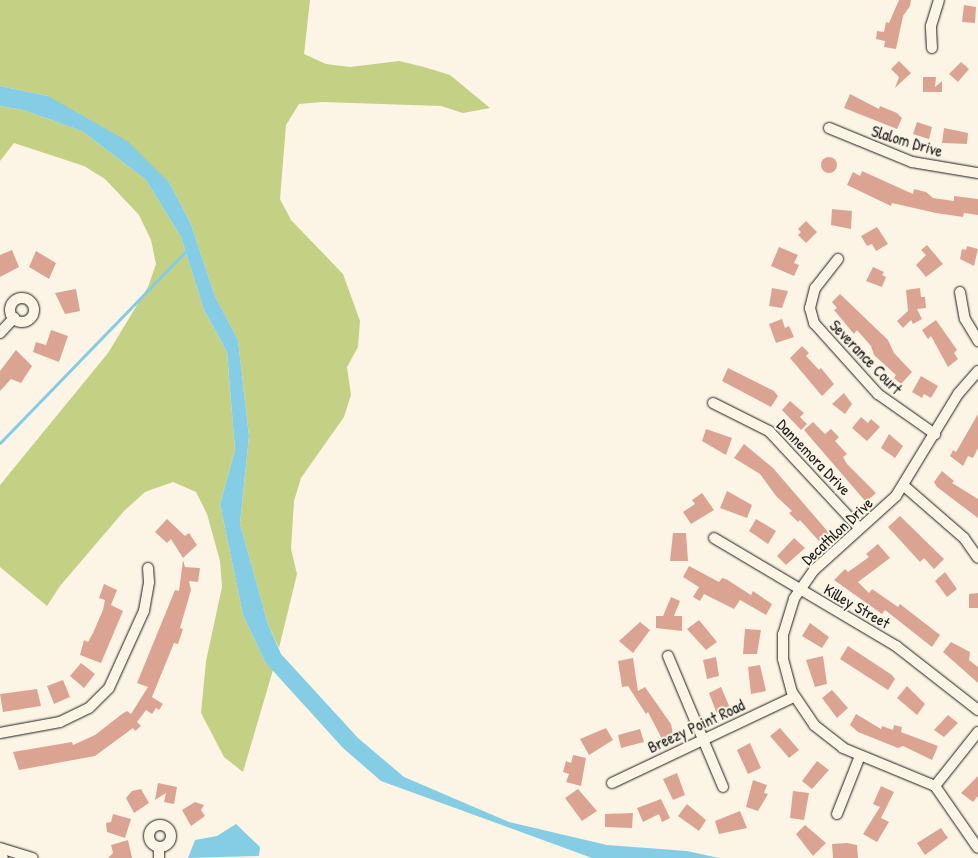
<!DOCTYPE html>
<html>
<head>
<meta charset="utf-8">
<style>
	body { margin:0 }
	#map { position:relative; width:978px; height:858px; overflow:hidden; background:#fcf5e5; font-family:"Patrick Hand",sans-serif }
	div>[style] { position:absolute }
	.green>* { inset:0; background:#c4d084 }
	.water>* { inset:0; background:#84cde4 }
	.stream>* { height:2.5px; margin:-1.25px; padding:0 1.25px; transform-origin:1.25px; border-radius:1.25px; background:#84cde4 }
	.building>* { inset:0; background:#dba492 }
	.round { border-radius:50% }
	.roads { filter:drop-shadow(0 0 1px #1c1c1c) drop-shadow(0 0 1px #1c1c1c) }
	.minor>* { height:10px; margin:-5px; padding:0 5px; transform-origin:5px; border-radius:5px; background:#fcf5e5 }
	.minor>.ring { margin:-5px; padding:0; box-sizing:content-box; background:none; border:10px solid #fcf5e5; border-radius:50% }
	span { translate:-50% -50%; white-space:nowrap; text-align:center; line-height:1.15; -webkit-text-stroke:4px #fcf5e5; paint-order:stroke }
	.street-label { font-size:16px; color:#1c1c1c }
</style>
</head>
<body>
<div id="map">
	<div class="green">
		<div style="clip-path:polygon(0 0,310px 0,304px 54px,326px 64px,350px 67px,399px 61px,424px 67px,450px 75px,490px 108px,463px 113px,441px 106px,322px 102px,299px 104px,286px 125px,280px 199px,291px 220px,343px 274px,360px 321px,358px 347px,347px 367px,351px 395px,344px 417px,301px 478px,294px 501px,291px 549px,297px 574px,279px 648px,268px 624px,240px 524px,249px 436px,238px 340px,215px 296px,191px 224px,169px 182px,48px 96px,0 86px)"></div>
		<div style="clip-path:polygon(0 106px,23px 110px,82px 131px,146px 180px,181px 237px,204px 310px,227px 352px,235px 450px,220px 504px,243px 615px,265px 662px,273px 670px,243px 772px,224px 757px,201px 713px,206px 661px,222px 587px,220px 561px,207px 514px,196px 492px,173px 482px,145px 492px,124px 511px,60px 586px,47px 606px,0 567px,0 485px,108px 353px,148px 287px,156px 264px,151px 240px,139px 215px,105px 179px,84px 166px,14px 143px,0 161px)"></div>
	</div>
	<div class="water">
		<div style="clip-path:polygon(0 86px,48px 96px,127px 141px,169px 182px,191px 224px,215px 296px,238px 340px,249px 436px,240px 524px,268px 624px,281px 654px,358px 738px,404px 777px,509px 822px,607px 845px,687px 851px,719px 858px,592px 858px,381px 781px,343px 748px,265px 662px,243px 615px,220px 504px,235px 450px,227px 352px,204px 310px,181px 237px,146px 180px,82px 131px,23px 110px,0 106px)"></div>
		<div style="clip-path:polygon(236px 824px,260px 847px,259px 856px,188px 858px,195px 840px,217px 836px)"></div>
	</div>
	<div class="stream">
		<div style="left:0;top:443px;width:270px;rotate:-45.9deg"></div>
	</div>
	<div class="building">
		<div style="clip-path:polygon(899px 0,911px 0,910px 6px,903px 16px,896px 49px,884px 47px,885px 41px,876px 39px,877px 31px,884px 32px,886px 22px,889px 23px)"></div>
		<div style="clip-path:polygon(964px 5px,976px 7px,975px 23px,962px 22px)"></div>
		<div style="clip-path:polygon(899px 61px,911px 73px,895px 88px,899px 77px,891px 69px)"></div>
		<div style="clip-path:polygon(961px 62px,969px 69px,958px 82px,949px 74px)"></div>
		<div style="clip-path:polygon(923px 77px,936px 77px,935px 87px,942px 81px,942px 92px,923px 92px)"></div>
		<div style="clip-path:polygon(850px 94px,879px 109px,880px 106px,897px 113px,902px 118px,897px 129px,844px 108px)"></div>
		<div style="clip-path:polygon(917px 122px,932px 127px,929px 139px,913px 134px)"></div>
		<div style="clip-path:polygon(944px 128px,968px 133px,967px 144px,942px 143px)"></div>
		<div class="round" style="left:821px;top:157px;width:16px;height:16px"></div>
		<div style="clip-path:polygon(862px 171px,913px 194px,914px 189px,926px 192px,933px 198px,954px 201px,954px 196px,978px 199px,978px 215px,964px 213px,963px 217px,936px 213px,892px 203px,891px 206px,847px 185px,853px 172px,860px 176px)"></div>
		<div style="clip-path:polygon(832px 209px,852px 211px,851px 229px,831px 225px)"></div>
		<div style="clip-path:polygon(806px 221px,817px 232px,806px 243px,798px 235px,801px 232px,798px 229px)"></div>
		<div style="clip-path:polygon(877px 227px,888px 244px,876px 251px,872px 244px,867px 246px,861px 236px)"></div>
		<div style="clip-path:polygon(927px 245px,943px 264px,926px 277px,916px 265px,926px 255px,921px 250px)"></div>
		<div style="clip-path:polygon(967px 246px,978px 249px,974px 266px,960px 259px,962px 249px,966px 250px)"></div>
		<div style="clip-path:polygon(779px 247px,798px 255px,794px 263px,799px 265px,794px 276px,771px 266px)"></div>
		<div style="clip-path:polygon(12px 250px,19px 267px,0 277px,0 255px)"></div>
		<div style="clip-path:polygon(36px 251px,56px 263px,49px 279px,29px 267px)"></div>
		<div style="clip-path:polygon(873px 267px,884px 272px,882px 275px,886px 277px,882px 287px,866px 281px)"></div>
		<div style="clip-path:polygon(772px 288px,788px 291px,782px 308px,769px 306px)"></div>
		<div style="clip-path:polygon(920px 288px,921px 297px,925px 297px,926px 308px,917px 309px,922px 319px,913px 324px,911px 320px,903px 328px,897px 321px,908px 311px,906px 290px)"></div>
		<div style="clip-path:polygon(76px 289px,80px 311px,65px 314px,55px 293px)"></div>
		<div style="clip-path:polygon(840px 294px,888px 340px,894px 353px,912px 372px,901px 384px,894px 378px,896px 375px,874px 355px,871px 346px,857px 330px,854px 334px,834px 310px,837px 308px,832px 302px)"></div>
		<div style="clip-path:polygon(782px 319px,785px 328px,789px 326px,794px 337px,776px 343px,769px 324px)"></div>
		<div style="clip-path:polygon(936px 320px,957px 350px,954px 353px,958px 359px,948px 367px,931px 336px,928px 339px,922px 330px)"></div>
		<div style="clip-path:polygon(51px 330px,68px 336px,59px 362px,33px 352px,36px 342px,46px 345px)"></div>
		<div style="clip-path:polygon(802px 346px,809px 353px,806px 356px,819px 370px,821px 368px,834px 384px,822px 396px,790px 358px)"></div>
		<div style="clip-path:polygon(16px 350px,32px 366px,21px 383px,11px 379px,0 391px,0 371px)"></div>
		<div style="clip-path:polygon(728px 368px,774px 391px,778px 396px,771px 407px,722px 381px)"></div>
		<div style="clip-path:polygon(921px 376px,938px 386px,931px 398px,924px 394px,922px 398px,912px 392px)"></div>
		<div style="clip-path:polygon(844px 393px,852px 404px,845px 414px,832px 404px)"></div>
		<div style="clip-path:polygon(790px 401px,804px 413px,800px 417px,807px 424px,801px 430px,782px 410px)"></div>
		<div style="clip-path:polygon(978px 414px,978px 448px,973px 458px,968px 456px,963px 466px,950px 456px,953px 450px,956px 452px)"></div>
		<div style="clip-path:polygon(861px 417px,868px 423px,871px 419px,880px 427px,867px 441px,852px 428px)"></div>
		<div style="clip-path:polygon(813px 422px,825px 434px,831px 429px,839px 437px,835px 441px,847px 454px,843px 457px,847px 464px,876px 493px,866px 502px,804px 430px)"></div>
		<div style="clip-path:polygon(706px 429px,732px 438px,726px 455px,702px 441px)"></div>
		<div style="clip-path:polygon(889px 434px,903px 446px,895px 458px,881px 448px)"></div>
		<div style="clip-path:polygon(744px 444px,773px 468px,829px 533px,819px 541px,800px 520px,798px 522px,789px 513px,792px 511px,776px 496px,760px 474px,734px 458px)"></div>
		<div style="clip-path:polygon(942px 471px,954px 481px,952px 483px,978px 499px,978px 518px,937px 487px,934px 482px)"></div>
		<div style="clip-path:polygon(727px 491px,752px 505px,747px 518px,720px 508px)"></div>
		<div style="clip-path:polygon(702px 493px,714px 510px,691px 524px,683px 512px,695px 504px,692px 500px)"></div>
		<div style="clip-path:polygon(900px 516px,944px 559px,934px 569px,924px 558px,920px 562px,888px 527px)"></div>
		<div style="clip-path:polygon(167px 519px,185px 536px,189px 533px,197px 545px,183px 558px,171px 539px,167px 543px,155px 532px)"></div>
		<div style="clip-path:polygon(756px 519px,776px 531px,768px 544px,749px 531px)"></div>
		<div style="clip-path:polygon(673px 533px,686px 533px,688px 561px,670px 561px)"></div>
		<div style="clip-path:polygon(794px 538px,805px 548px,786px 565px,777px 556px)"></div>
		<div style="clip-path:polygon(878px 544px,890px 558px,858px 582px,869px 593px,872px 589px,898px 607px,900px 604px,940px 635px,932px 647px,885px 610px,882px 614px,834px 580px,845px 569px,848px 572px,869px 557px,866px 554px)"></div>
		<div style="clip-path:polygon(183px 560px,185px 567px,200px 568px,198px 582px,189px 581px,191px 590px,180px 628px,183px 629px,178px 644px,174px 643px,152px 697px,163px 704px,159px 710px,156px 708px,152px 714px,146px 710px,137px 722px,141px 726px,135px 731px,133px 728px,95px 756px,19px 770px,13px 752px,72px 742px,73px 745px,95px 735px,122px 714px,127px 711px,131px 714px,148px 687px,137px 683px,175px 590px,179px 591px)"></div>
		<div style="clip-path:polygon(689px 566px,719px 582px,722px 578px,726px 579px,751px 595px,753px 591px,772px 604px,766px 615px,740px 600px,734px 609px,704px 594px,700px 601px,693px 597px,699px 587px,683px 577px)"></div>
		<div style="clip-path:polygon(945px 572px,957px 589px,947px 597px,935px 581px)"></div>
		<div style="clip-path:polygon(104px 584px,117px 590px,111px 605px,123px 611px,101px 663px,80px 655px,84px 640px,88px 642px,93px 633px,103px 610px,105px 600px,99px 598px)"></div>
		<div style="clip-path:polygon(978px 593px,978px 608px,969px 608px,969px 594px)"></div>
		<div style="clip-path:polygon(671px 597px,680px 601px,674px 616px,682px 616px,682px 631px,656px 628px,656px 616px,663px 616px)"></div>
		<div style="clip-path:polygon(699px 620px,717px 642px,706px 650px,687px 629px)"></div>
		<div style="clip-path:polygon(640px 622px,650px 630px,633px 653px,619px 641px)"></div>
		<div style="clip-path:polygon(810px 623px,829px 637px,822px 648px,802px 636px)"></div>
		<div style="clip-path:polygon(745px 629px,761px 630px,757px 654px,743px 654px)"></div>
		<div style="clip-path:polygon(951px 642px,970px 652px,969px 660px,978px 667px,978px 683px,943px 652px)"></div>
		<div style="clip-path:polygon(848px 646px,892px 675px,895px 679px,888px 690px,840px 659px)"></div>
		<div style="clip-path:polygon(823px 656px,827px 684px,815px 687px,806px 660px)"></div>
		<div style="clip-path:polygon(716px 657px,719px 676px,707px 679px,703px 660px)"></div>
		<div style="clip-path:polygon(633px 658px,638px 691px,645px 687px,671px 724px,673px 734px,662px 739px,648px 712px,646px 714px,628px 686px,622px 687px,618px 661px)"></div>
		<div style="clip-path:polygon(81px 663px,95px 674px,84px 688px,70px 676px)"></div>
		<div style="clip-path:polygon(760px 665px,766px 691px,751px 694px,748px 667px)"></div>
		<div style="clip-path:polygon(63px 680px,70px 697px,54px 704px,47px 686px)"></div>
		<div style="clip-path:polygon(907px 686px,925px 704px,917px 715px,897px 698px)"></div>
		<div style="clip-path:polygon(721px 687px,730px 708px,717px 714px,709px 693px)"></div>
		<div style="clip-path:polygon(37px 689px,41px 706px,3px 712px,0 694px)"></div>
		<div style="clip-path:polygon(832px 690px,848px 708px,837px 718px,822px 698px)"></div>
		<div style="clip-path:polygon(856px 714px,881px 729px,882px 726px,893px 730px,894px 725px,902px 727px,901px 732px,938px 746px,932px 760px,903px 746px,898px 748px,858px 732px,850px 725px)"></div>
		<div style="clip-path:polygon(948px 715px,958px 723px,944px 737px,934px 730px)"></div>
		<div style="clip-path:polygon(606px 728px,613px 740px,589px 755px,580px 739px)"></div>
		<div style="clip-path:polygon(780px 728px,799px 750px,789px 758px,770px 736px)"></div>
		<div style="clip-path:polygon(640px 729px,644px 742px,621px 748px,618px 735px)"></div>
		<div style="clip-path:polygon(750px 743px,761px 768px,748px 774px,737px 750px)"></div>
		<div style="clip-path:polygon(573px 755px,586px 758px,581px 786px,566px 782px,569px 774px,563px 772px,566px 761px,571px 763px)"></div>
		<div style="clip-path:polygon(817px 761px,829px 770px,812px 789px,802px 781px)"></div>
		<div style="clip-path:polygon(677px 773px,685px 795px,673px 800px,663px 779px)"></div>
		<div style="clip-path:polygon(978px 776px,978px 796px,973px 802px,961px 793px)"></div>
		<div style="clip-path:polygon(753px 780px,767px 785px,764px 793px,768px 794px,758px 811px,746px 807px)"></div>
		<div style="clip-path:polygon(158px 783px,177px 787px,174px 804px,164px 802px,166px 793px,155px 800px)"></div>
		<div style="clip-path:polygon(881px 786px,894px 792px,881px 818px,889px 822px,877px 842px,863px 834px,880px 807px,873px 804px)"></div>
		<div style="clip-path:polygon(141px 789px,149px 803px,134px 813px,126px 798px,132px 791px)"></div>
		<div style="clip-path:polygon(578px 789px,597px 811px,582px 821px,565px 798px)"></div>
		<div style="clip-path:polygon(793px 791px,809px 793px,804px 820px,790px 818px)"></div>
		<div style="clip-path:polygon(661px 799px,670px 818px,662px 822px,659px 814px,643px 822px,637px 808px)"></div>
		<div style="clip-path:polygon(195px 802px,204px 805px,201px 810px,205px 816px,191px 826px,182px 810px)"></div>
		<div style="clip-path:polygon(687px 804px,706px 820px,699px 831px,678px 816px)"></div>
		<div style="clip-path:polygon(740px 811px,747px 828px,719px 834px,715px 821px)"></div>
		<div style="clip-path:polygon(633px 813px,632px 828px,605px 827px,605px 814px)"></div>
		<div style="clip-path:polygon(113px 814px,131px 819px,125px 838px,107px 832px,106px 823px,111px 822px)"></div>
		<div style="clip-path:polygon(805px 825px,826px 843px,813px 856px,796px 834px)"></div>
		<div style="clip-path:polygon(941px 828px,948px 838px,925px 855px,917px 843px)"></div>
		<div style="clip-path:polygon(128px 840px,132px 858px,108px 858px,113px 853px,111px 845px)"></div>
		<div style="clip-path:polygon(847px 843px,857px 845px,858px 858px,833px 858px,832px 844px)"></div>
	</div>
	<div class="roads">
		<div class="minor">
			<div style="left:932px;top:48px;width:22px;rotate:-93deg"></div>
			<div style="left:931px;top:26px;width:27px;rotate:-73deg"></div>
			<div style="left:829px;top:128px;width:90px;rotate:22.3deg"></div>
			<div style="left:912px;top:162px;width:67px;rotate:9.5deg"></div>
			<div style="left:838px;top:259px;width:37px;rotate:128deg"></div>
			<div style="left:815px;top:288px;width:21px;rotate:104deg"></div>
			<div style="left:810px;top:308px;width:16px;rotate:75deg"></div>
			<div style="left:814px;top:323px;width:96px;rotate:48deg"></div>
			<div style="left:878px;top:394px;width:70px;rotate:35.1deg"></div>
			<div style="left:960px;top:292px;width:27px;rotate:80deg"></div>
			<div style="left:965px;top:319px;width:26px;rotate:59deg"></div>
			<div class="ring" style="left:10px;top:298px;width:14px;height:14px"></div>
			<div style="left:0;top:333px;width:21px;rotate:-47deg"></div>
			<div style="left:978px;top:371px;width:30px;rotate:131deg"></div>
			<div style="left:958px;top:394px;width:119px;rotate:121.3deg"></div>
			<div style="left:896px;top:496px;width:110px;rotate:137.9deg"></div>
			<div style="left:814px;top:570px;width:35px;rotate:125deg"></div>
			<div style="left:794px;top:599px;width:37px;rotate:107deg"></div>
			<div style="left:783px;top:634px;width:25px;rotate:90deg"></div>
			<div style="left:783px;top:659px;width:34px;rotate:75deg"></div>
			<div style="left:792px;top:692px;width:40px;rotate:56deg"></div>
			<div style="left:814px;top:725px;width:37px;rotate:38deg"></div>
			<div style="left:843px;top:748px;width:100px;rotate:22.4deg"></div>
			<div style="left:935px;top:786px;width:75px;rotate:55.3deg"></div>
			<div style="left:713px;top:403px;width:63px;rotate:26.6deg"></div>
			<div style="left:769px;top:431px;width:132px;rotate:47.1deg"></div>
			<div style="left:903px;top:485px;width:81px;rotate:41deg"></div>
			<div style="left:964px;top:538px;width:24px;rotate:55deg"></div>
			<div style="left:714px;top:538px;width:212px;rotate:30.7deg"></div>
			<div style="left:896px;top:646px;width:104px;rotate:38deg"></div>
			<div style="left:668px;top:656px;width:142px;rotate:67.2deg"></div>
			<div style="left:0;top:733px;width:61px;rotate:-10.4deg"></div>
			<div style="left:60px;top:722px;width:32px;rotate:-26deg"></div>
			<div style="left:89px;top:708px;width:28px;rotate:-45deg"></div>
			<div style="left:109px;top:688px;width:85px;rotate:-65.6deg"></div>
			<div style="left:144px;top:611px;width:29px;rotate:-80deg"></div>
			<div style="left:149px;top:582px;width:14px;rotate:-94deg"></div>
			<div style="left:612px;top:783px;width:201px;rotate:-25.3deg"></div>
			<div style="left:935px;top:786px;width:69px;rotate:-51.5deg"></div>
			<div style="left:837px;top:814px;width:62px;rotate:-68.4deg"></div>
			<div class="ring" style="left:149px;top:825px;width:12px;height:12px"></div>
			<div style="left:0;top:848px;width:34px;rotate:17deg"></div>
			<div style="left:0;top:857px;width:3px;rotate:18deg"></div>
			<div style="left:159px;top:858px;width:11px;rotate:-90deg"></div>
		</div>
	</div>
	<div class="street-label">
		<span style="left:907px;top:141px;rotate:17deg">Slalom Drive</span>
		<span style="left:866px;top:357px;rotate:46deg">Severance Court</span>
		<span style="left:814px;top:457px;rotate:46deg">Dannemora Drive</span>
		<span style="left:837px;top:531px;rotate:-43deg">Decathlon Drive</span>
		<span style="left:857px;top:606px;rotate:30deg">Killey Street</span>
		<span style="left:696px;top:726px;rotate:-25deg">Breezy Point Road</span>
	</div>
</div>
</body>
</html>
